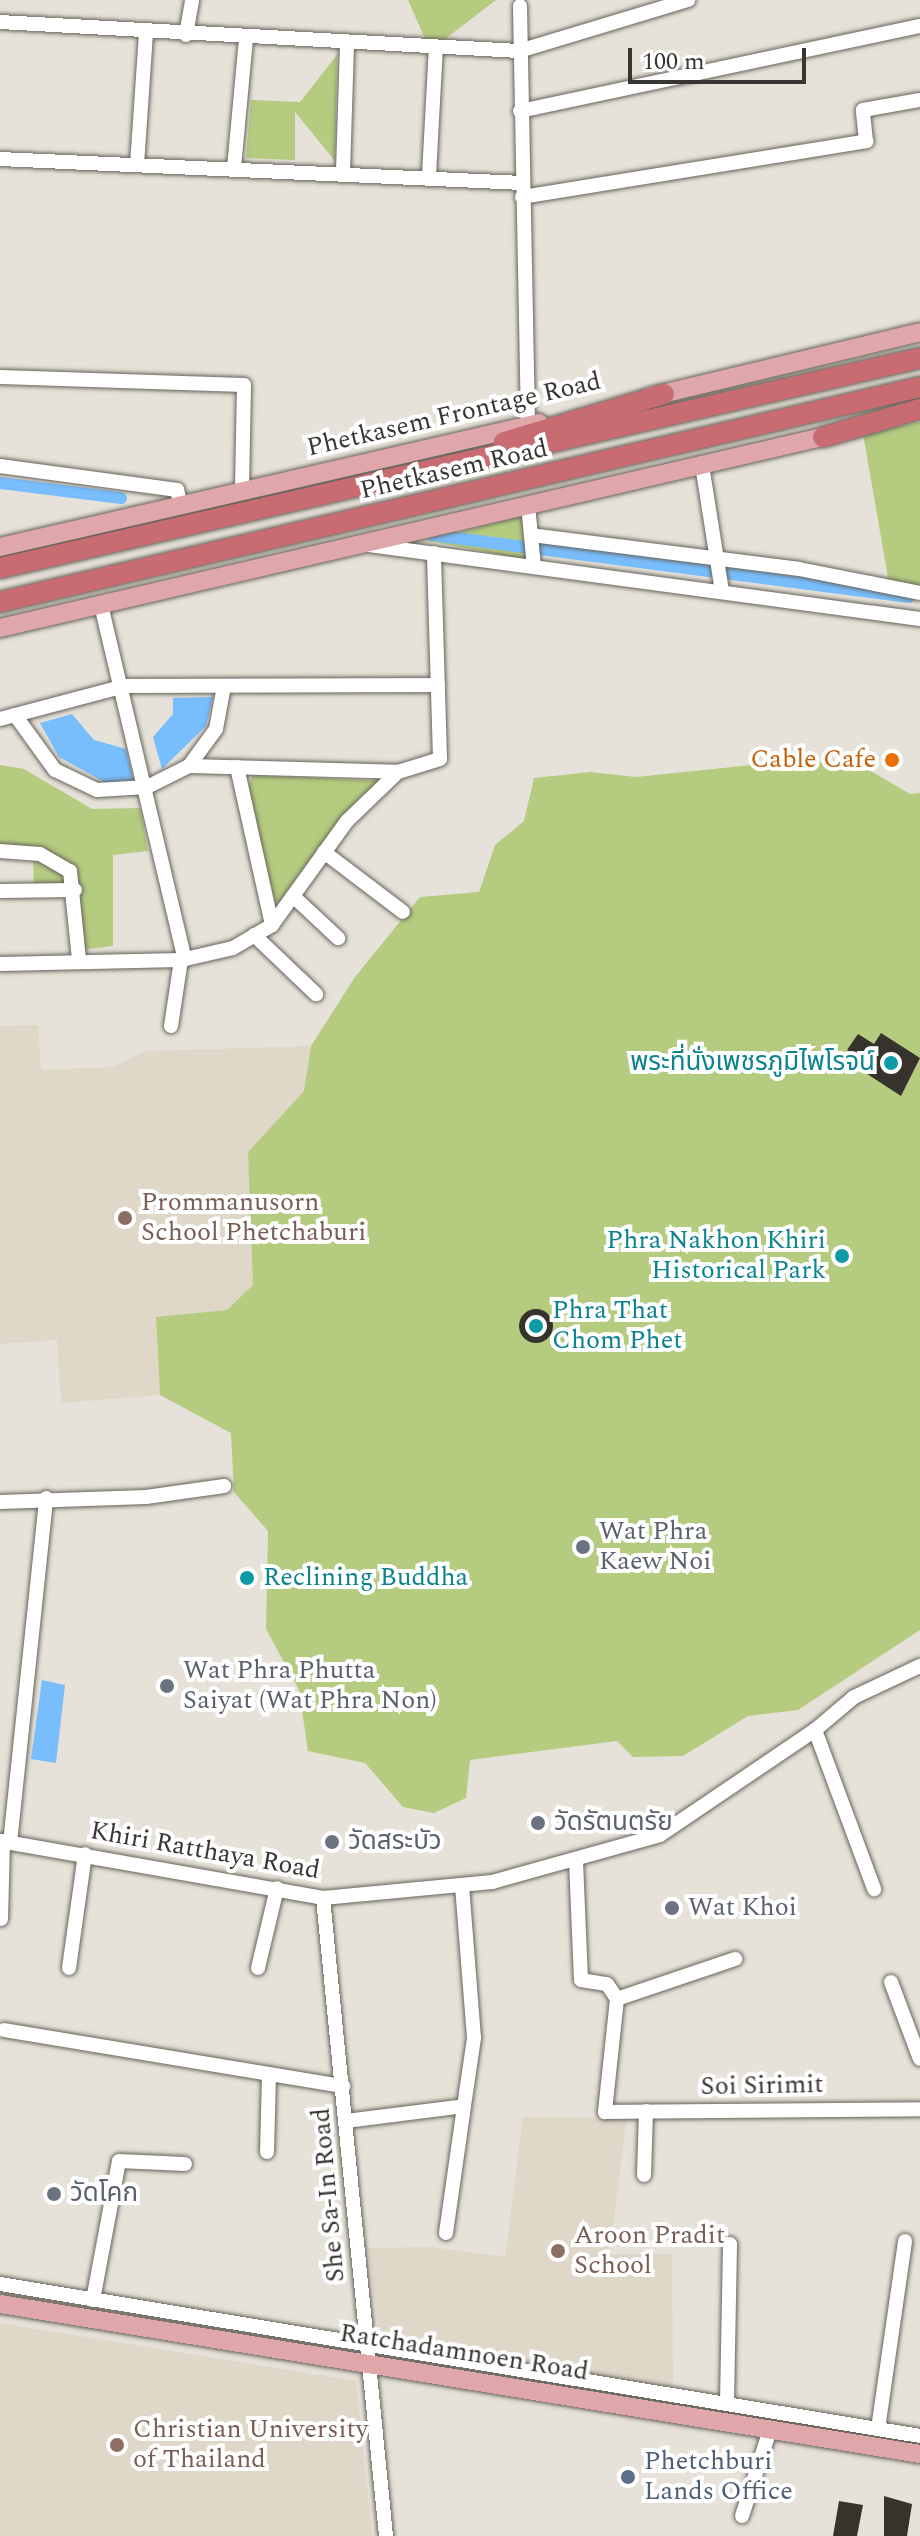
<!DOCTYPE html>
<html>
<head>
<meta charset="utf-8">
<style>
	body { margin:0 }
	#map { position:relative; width:920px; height:2536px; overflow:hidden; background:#e6e2d9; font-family:Spectral,"Noto Sans Thai",serif }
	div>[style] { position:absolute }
	.built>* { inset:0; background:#dfd7c8 }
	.green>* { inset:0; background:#b5cb7f }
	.water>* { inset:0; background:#78befd }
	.canal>* { height:12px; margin:-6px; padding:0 6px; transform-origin:6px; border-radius:6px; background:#78befd }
	.building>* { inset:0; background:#36332c }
	.round { border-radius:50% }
	.roads { filter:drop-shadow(0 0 2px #66635b) drop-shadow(0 0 2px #66635b) }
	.minor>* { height:14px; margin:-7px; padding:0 7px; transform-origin:7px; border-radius:7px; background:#fff }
	.major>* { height:18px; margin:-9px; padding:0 9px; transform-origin:9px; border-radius:9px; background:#dfa7aa }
	.highway>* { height:20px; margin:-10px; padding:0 10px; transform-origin:10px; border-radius:10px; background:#c96c72 }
	.dots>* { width:22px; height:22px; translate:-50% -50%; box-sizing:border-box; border:4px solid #fff; border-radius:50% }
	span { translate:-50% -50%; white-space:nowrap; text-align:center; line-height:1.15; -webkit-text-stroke:8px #fff; paint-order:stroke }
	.street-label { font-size:26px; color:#383633 }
	.food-label { font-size:26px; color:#c56008 }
	.right { translate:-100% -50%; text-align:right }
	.culture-label { font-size:26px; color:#0d838f }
	.left { translate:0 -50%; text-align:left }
	.education-label { font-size:26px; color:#785e54 }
	.worship-label { font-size:26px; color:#5b616d }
	.service-label { font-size:26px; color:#4e5e75 }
	.scale { position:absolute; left:628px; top:48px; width:178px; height:36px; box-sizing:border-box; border:4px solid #383633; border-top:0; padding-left:10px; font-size:24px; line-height:28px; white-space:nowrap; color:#383633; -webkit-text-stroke:6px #fff; paint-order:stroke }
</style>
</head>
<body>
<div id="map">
	<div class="built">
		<div style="clip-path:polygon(38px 1025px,41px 1070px,113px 1067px,146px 1051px,311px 1046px,304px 1091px,248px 1152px,254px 1285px,227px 1310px,156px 1318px,160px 1395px,61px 1403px,57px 1340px,0 1344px,0 1026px)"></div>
		<div style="clip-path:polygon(523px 2117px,627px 2118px,609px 2254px,672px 2254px,673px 2387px,380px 2340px,368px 2248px,431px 2247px,505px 2257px)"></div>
		<div style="clip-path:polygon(0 2323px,356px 2381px,372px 2536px,0 2536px)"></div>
	</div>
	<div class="green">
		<div style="clip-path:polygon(408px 0,496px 0,436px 46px,426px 41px)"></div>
		<div style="clip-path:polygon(337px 55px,335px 161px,295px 112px,295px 160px,246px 158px,251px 100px,300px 102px)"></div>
		<div style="clip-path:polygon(920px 422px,920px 588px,889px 583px,863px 434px)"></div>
		<div style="clip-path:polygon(527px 514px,530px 560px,428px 541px)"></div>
		<div style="clip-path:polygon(801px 760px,864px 767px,910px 794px,920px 793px,920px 1630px,798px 1710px,748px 1716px,683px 1756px,633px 1757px,617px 1741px,470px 1760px,466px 1798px,434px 1813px,403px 1807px,365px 1763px,308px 1751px,299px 1690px,266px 1629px,268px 1531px,234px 1492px,231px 1433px,160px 1395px,156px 1317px,227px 1310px,253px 1285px,248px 1152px,304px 1091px,311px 1046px,355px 977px,420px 897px,479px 892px,495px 845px,524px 821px,534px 778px,590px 772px,636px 777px)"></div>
		<div style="clip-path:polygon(0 765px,24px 769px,92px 809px,140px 808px,148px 851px,113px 855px,113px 946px,71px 951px,70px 894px,34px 895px,33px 858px,0 856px)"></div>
		<div style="clip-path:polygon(253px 775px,381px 781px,282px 903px,275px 901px,248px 787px)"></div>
	</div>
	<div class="water">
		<div style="clip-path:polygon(213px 697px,206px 726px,162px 769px,153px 737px,173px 714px,173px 698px)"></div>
		<div style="clip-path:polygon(72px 714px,94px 740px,126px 749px,134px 782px,106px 783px,59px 757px,40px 723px)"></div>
		<div style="clip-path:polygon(42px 1680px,65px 1685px,56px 1763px,31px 1759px)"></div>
	</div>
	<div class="canal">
		<div style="left:0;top:483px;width:122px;rotate:7.1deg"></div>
		<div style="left:432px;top:535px;width:481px;rotate:7.4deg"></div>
	</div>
	<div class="building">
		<div style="clip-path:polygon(881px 1033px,920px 1058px,901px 1096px,858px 1068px,863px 1060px,847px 1050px,858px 1034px,874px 1044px)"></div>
		<div class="round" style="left:519px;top:1309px;width:34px;height:34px"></div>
		<div style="clip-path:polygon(884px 2496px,912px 2504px,907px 2536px,884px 2536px)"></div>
		<div style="clip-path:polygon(839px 2501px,863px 2505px,857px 2536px,833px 2536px)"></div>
	</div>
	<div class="roads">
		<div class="minor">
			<div style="left:520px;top:6px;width:419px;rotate:88.9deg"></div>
			<div style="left:0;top:22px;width:520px;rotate:3.2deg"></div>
			<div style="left:519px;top:51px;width:177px;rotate:-16.8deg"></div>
			<div style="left:186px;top:35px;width:36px;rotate:-80deg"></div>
			<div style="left:520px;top:111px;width:409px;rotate:-12deg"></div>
			<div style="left:0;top:159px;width:523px;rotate:2.63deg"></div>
			<div style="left:137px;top:165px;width:132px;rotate:-86.1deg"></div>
			<div style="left:234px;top:168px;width:131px;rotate:-84.7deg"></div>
			<div style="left:343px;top:172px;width:128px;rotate:-88.2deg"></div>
			<div style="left:429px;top:175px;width:129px;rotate:-86.9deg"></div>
			<div style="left:522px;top:197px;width:349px;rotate:-9.2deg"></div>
			<div style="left:866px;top:141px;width:31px;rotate:-96deg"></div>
			<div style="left:863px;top:110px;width:58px;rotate:-10deg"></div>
			<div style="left:0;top:377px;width:244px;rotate:1.9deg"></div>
			<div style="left:244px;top:385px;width:106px;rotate:91.1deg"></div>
			<div style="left:702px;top:465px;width:128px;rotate:81deg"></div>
			<div style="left:0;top:466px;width:179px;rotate:7.7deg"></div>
			<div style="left:177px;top:490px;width:16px;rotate:75deg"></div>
			<div style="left:528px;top:505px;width:62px;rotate:84.5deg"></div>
			<div style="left:531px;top:535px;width:270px;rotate:7.2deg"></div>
			<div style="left:799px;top:569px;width:123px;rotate:11.2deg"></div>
			<div style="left:369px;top:545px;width:556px;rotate:7.65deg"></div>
			<div style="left:101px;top:605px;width:364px;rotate:76.7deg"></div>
			<div style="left:15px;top:715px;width:68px;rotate:54deg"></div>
			<div style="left:55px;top:770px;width:47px;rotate:25.5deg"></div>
			<div style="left:97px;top:790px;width:50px;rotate:-3.4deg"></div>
			<div style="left:147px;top:787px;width:47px;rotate:-26.6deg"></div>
			<div style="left:189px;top:766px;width:46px;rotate:-53.9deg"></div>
			<div style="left:216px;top:729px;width:44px;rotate:-79.5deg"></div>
			<div style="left:0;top:719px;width:129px;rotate:-14.8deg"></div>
			<div style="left:125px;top:686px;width:313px;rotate:-0.2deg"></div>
			<div style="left:189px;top:766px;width:209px;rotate:1.6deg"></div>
			<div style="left:237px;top:767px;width:162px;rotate:77.5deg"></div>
			<div style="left:0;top:851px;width:40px;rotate:4.3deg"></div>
			<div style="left:40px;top:854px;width:34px;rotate:30deg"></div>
			<div style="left:70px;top:871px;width:88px;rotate:84.2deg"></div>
			<div style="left:324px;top:852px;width:99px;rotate:37.2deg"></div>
			<div style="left:0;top:891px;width:75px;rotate:-0.8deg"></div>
			<div style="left:293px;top:896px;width:62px;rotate:43deg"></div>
			<div style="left:254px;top:935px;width:86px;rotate:43.6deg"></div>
			<div style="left:0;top:964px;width:181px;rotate:-1.3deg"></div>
			<div style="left:181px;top:960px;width:53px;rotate:-13deg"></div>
			<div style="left:233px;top:948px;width:45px;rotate:-30.5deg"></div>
			<div style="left:272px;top:925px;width:128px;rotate:-54.2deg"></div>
			<div style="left:347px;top:821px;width:71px;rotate:-43.9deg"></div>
			<div style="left:398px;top:772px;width:44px;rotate:-17.2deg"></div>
			<div style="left:440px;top:759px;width:206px;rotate:-91.7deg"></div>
			<div style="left:171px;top:1026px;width:67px;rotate:-81.4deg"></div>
			<div style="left:0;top:1502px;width:146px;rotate:-2deg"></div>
			<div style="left:146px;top:1497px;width:79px;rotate:-8deg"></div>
			<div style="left:815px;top:1730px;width:170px;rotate:69.6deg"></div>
			<div style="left:0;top:1841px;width:328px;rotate:10deg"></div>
			<div style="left:323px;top:1898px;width:170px;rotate:-5.4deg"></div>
			<div style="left:492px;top:1882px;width:174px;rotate:-15.6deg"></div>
			<div style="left:660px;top:1835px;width:187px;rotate:-34.1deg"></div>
			<div style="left:815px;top:1730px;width:51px;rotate:-40.2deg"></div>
			<div style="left:854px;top:1697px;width:73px;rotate:-25.2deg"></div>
			<div style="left:10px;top:1843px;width:347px;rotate:-84deg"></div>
			<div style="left:576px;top:1861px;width:119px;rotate:87.6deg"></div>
			<div style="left:581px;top:1980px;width:26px;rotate:9deg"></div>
			<div style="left:607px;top:1984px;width:18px;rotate:56deg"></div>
			<div style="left:617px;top:1999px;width:114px;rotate:96.1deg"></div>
			<div style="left:605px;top:2112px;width:315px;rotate:-0.5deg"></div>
			<div style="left:323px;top:1898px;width:641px;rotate:84.36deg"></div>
			<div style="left:1px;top:1919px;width:78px;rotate:-88.5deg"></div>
			<div style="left:69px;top:1968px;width:115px;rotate:-82deg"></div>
			<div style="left:258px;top:1968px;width:82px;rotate:-76.6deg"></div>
			<div style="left:891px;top:1982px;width:82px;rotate:69.4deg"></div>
			<div style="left:617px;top:1999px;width:125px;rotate:-18.7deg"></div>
			<div style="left:4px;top:2030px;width:344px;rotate:9.4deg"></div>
			<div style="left:346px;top:2121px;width:119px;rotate:-7.2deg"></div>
			<div style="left:464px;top:2106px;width:69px;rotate:-81.6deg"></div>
			<div style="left:474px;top:2038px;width:151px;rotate:-94.5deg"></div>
			<div style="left:267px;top:2152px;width:78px;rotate:-88.5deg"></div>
			<div style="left:644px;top:2175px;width:64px;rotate:-88.2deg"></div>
			<div style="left:446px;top:2233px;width:128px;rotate:-81.9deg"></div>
			<div style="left:0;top:2284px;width:932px;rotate:9.38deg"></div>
			<div style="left:93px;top:2300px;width:141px;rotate:-79.4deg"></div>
			<div style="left:119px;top:2161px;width:66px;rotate:2.6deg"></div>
			<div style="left:727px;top:2402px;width:158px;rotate:-88.9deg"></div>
			<div style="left:878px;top:2429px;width:190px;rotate:-81.8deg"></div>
			<div style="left:742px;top:2516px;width:90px;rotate:-72deg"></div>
		</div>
		<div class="major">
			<div style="left:650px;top:397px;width:278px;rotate:-13.5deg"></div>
			<div style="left:0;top:547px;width:553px;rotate:-12.96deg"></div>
			<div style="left:0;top:628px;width:857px;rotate:-13.08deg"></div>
			<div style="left:0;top:2304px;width:932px;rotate:9.26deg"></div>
		</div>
		<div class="highway">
			<div style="left:823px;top:437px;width:101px;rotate:-16.1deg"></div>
			<div style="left:504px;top:442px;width:167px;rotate:-16.7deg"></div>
			<div style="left:0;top:568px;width:944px;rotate:-12.86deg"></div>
			<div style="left:0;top:602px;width:945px;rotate:-13.15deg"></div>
		</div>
	</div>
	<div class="dots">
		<div style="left:892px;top:760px;background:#e8710a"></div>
		<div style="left:891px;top:1063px;background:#0f9aa8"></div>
		<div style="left:125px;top:1218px;background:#8d6e63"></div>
		<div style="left:842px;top:1256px;background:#0f9aa8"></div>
		<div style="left:536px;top:1326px;background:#0f9aa8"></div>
		<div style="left:583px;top:1547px;background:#6b7280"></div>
		<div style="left:247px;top:1578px;background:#0f9aa8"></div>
		<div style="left:167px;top:1686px;background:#6b7280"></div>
		<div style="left:538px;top:1823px;background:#6b7280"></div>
		<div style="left:332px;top:1842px;background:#6b7280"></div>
		<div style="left:672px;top:1908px;background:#6b7280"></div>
		<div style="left:54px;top:2194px;background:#6b7280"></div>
		<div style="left:558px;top:2251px;background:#8d6e63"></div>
		<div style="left:117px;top:2445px;background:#8d6e63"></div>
		<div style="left:628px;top:2477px;background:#5c6f8a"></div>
	</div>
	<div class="street-label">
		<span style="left:454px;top:415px;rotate:-13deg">Phetkasem Frontage Road</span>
		<span style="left:454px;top:470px;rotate:-13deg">Phetkasem Road</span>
		<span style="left:205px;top:1851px;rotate:10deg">Khiri Ratthaya Road</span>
		<span style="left:762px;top:2086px;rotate:-1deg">Soi Sirimit</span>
		<span style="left:329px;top:2195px;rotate:-95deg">She Sa-In Road</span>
		<span style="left:464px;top:2353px;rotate:9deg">Ratchadamnoen Road</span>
	</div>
	<div class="food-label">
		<span class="right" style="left:876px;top:760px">Cable Cafe</span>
	</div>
	<div class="culture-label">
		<span class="right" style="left:875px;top:1063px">พระที่นั่งเพชรภูมิไพโรจน์</span>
		<span class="right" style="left:826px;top:1256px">Phra Nakhon Khiri<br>Historical Park</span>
		<span class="left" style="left:552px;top:1326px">Phra That<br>Chom Phet</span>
		<span class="left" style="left:263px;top:1578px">Reclining Buddha</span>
	</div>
	<div class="education-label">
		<span class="left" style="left:141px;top:1218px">Prommanusorn<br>School Phetchaburi</span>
		<span class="left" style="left:574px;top:2251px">Aroon Pradit<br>School</span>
		<span class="left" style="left:133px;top:2445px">Christian University<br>of Thailand</span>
	</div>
	<div class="worship-label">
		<span class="left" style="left:599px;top:1547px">Wat Phra<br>Kaew Noi</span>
		<span class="left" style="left:183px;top:1686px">Wat Phra Phutta<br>Saiyat (Wat Phra Non)</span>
		<span class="left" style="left:554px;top:1823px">วัดรัตนตรัย</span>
		<span class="left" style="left:348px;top:1842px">วัดสระบัว</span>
		<span class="left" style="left:688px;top:1908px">Wat Khoi</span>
		<span class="left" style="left:70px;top:2194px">วัดโคก</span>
	</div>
	<div class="service-label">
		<span class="left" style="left:644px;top:2477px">Phetchburi<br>Lands Office</span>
	</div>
	<div class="scale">100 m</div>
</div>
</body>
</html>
